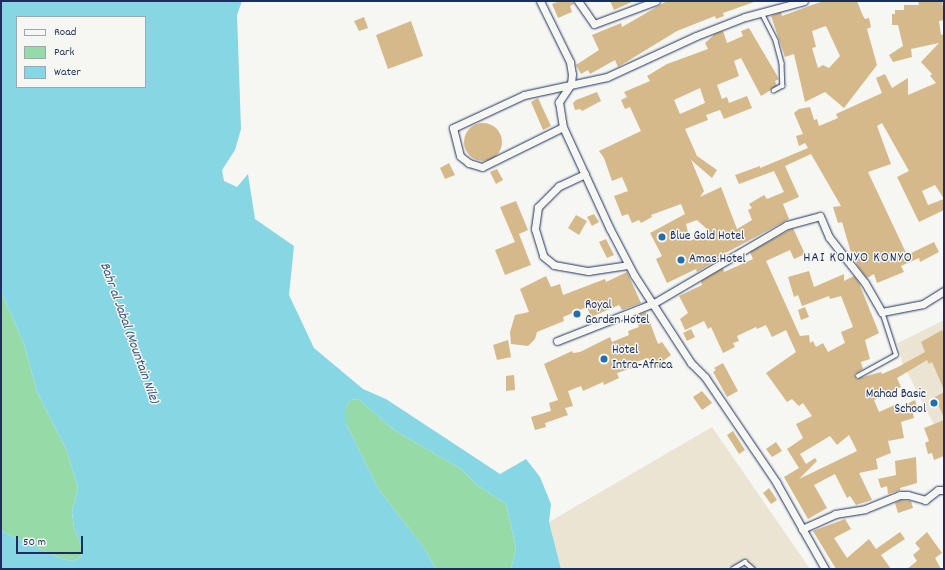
<!DOCTYPE html>
<html>
<head>
<meta charset="utf-8">
<style>
	body { margin:0 }
	#map { position:relative; width:945px; height:570px; overflow:hidden; background:#f6f6f2; font-family:Dekko,sans-serif }
	div>[style] { position:absolute }
	.built>* { inset:0; background:#ece4d3 }
	.green>* { inset:0; background:#96dba7 }
	.water>* { inset:0; background:#87d6e4 }
	.building>* { inset:0; background:#d6b98b }
	.round { border-radius:50% }
	.roads { filter:drop-shadow(0 0 1px #1b2f5e) drop-shadow(0 0 1px #1b2f5e) }
	.lane>* { height:3.5px; margin:-1.75px; padding:0 1.75px; transform-origin:1.75px; border-radius:1.75px; background:#f6f6f2 }
	.street>* { height:7px; margin:-3.5px; padding:0 3.5px; transform-origin:3.5px; border-radius:3.5px; background:#f6f6f2 }
	.dots>* { width:11px; height:11px; translate:-50% -50%; box-sizing:border-box; border:2px solid #f6f6f2; border-radius:50% }
	span { translate:-50% -50%; white-space:nowrap; text-align:center; line-height:1.15; -webkit-text-stroke:3px #f6f6f2; paint-order:stroke }
	.poi-label { font-size:13px; color:#1b2f5e }
	.left { translate:0 -50%; text-align:left }
	.right { translate:-100% -50%; text-align:right }
	.neighbourhood-label { font-size:14px; color:#1b2f5e; letter-spacing:1px }
	.water-label { font-size:14px; color:#365980; font-style:italic }
	.frame { position:absolute; inset:0; border:2px solid #1b2f5e; pointer-events:none }
	.legend { position:absolute; left:16px; top:16px; width:130px; height:72px; box-sizing:border-box; background:#f6f6f2; border:1px solid #9ea6b7; margin:0; padding:5px 7px; list-style:none; font-size:12px; color:#1b2f5e }
	.legend li { display:flex; align-items:center; gap:8px; height:20px }
	.legend b { width:20px; border:1px solid #9ea6b7 }
	.scale { position:absolute; left:16px; top:536px; width:67px; height:18px; box-sizing:border-box; border:2px solid #1b2f5e; border-top:0; padding-left:5px; font-size:12px; line-height:14px; white-space:nowrap; color:#1b2f5e; -webkit-text-stroke:3px #f6f6f2; paint-order:stroke }
</style>
</head>
<body>
<div id="map">
	<div class="built">
		<div style="clip-path:polygon(944px 320px,944px 444px,902px 362px,898px 343px)"></div>
		<div style="clip-path:polygon(712px 427px,810px 569px,561px 569px,549px 522px)"></div>
	</div>
	<div class="green">
		<div style="clip-path:polygon(1px 291px,24px 344px,37px 392px,66px 449px,78px 488px,72px 512px,74px 528px,83px 551px,81px 557px,73px 561px,62px 559px,1px 531px)"></div>
		<div style="clip-path:polygon(358px 399px,394px 430px,461px 469px,477px 485px,506px 504px,516px 548px,511px 569px,436px 569px,425px 549px,378px 488px,346px 423px,346px 407px,351px 400px)"></div>
	</div>
	<div class="water">
		<div style="clip-path:polygon(evenodd,1px 1px,242px 1px,237px 15px,241px 129px,235px 150px,222px 170px,224px 181px,237px 187px,248px 174px,255px 219px,294px 246px,289px 295px,314px 348px,363px 389px,386px 399px,500px 474px,526px 459px,540px 477px,551px 504px,549px 522px,561px 569px,511px 569px,516px 548px,506px 504px,477px 485px,461px 469px,394px 430px,358px 399px,351px 400px,346px 407px,346px 423px,378px 488px,425px 549px,436px 569px,1px 569px,1px 531px,62px 559px,73px 561px,81px 557px,83px 551px,74px 528px,72px 512px,78px 488px,66px 449px,37px 392px,24px 344px,1px 291px,1px 1px,17px 17px,145px 17px,145px 87px,17px 87px,17px 17px)"></div>
	</div>
	<div class="building">
		<div style="clip-path:polygon(560px 1px,573px 1px,574px 4px,570px 6px,572px 12px,558px 18px,552px 4px)"></div>
		<div style="clip-path:polygon(610px 1px,634px 1px,614px 10px)"></div>
		<div style="clip-path:polygon(667px 1px,754px 2px,723px 13px,724px 16px,716px 19px,715px 16px,677px 31px,618px 67px,615px 60px,590px 74px,588px 70px,581px 74px,576px 65px,599px 50px,592px 35px,621px 23px,622px 27px)"></div>
		<div style="clip-path:polygon(evenodd,823px 1px,857px 1px,863px 16px,865px 19px,869px 18px,871px 27px,867px 29px,877px 65px,844px 108px,825px 92px,805px 102px,794px 54px,785px 57px,771px 16px,781px 12px,782px 16px,823px 1px,826px 26px,840px 56px,829px 68px,823px 65px,818px 68px,812px 48px,816px 47px,812px 31px,826px 26px)"></div>
		<div style="clip-path:polygon(evenodd,918px 1px,942px 1px,944px 12px,944px 20px,939px 21px,941px 35px,944px 34px,944px 199px,935px 185px,922px 191px,928px 205px,944px 199px,944px 210px,919px 222px,897px 177px,909px 171px,882px 123px,877px 126px,891px 164px,868px 172px,907px 255px,934px 242px,939px 252px,920px 262px,919px 258px,901px 266px,904px 272px,877px 283px,874px 274px,867px 278px,857px 265px,854px 255px,852px 256px,842px 222px,838px 223px,833px 207px,841px 206px,811px 154px,785px 166px,799px 197px,783px 204px,789px 219px,718px 257px,719px 259px,697px 272px,696px 269px,667px 283px,656px 259px,662px 256px,650px 233px,685px 214px,681px 204px,651px 215px,652px 217px,641px 223px,639px 220px,632px 223px,628px 214px,622px 216px,614px 196px,628px 191px,622px 177px,612px 181px,604px 158px,599px 151px,641px 131px,630px 107px,625px 109px,621px 100px,627px 97px,624px 92px,650px 81px,647px 76px,667px 64px,708px 49px,705px 43px,715px 34px,723px 31px,727px 43px,743px 36px,741px 31px,749px 28px,775px 72px,779px 79px,775px 81px,777px 86px,761px 96px,741px 58px,734px 61px,739px 76px,717px 85px,722px 99px,727px 97px,729px 103px,747px 96px,752px 108px,724px 119px,720px 110px,706px 115px,708px 120px,685px 129px,697px 156px,717px 170px,712px 178px,691px 160px,704px 191px,700px 197px,721px 187px,737px 229px,752px 220px,748px 210px,752px 208px,749px 204px,764px 195px,767px 199px,784px 192px,774px 171px,739px 184px,735px 175px,760px 166px,760px 168px,808px 148px,805px 143px,799px 146px,796px 136px,803px 134px,794px 113px,799px 109px,810px 107px,814px 120px,817px 119px,819px 126px,838px 118px,836px 114px,882px 93px,876px 78px,885px 74px,892px 88px,908px 78px,908px 95px,936px 83px,930px 76px,932px 74px,921px 62px,939px 43px,911px 49px,912px 57px,893px 62px,889px 55px,903px 46px,898px 25px,892px 25px,892px 14px,895px 14px,895px 10px,904px 10px,904px 5px,919px 5px,918px 1px,700px 88px,705px 103px,680px 114px,674px 100px,700px 88px,918px 1px,697px 220px,709px 231px,690px 241px,686px 224px,697px 220px)"></div>
		<div style="clip-path:polygon(364px 17px,368px 28px,359px 31px,354px 21px)"></div>
		<div style="clip-path:polygon(411px 21px,423px 56px,388px 69px,376px 35px)"></div>
		<div style="clip-path:polygon(597px 92px,601px 101px,582px 111px,580px 109px,575px 110px,573px 103px,576px 100px)"></div>
		<div style="clip-path:polygon(538px 98px,551px 126px,543px 130px,531px 102px)"></div>
		<div class="round" style="left:464px;top:123px;width:38px;height:38px"></div>
		<div style="clip-path:polygon(449px 163px,455px 175px,445px 179px,440px 168px)"></div>
		<div style="clip-path:polygon(497px 169px,503px 180px,496px 184px,490px 172px)"></div>
		<div style="clip-path:polygon(516px 201px,528px 230px,519px 234px,531px 265px,505px 275px,495px 250px,515px 242px,500px 207px)"></div>
		<div style="clip-path:polygon(594px 214px,599px 222px,592px 226px,587px 217px)"></div>
		<div style="clip-path:polygon(576px 215px,587px 221px,579px 235px,568px 228px)"></div>
		<div style="clip-path:polygon(evenodd,793px 228px,805px 254px,794px 259px,790px 250px,766px 261px,800px 336px,809px 335px,810px 343px,813px 341px,816px 347px,823px 343px,828px 352px,845px 343px,841px 332px,853px 327px,841px 296px,830px 299px,829px 296px,802px 306px,798px 295px,794px 297px,788px 277px,809px 271px,814px 287px,844px 274px,844px 281px,854px 276px,859px 283px,879px 333px,865px 340px,870px 359px,861px 362px,863px 369px,855px 374px,856px 379px,881px 372px,882px 374px,898px 367px,925px 352px,921px 342px,942px 330px,944px 334px,944px 390px,932px 362px,929px 364px,927px 360px,897px 378px,901px 387px,874px 400px,879px 412px,897px 404px,898px 408px,915px 400px,917px 407px,912px 410px,914px 418px,901px 422px,904px 438px,888px 441px,891px 453px,876px 459px,878px 469px,859px 473px,872px 500px,856px 505px,850px 496px,847px 498px,835px 474px,814px 485px,827px 508px,808px 519px,784px 477px,799px 468px,787px 449px,803px 438px,796px 424px,812px 416px,803px 403px,799px 406px,792px 399px,787px 402px,766px 373px,796px 352px,786px 330px,772px 337px,766px 325px,757px 329px,756px 327px,737px 336px,739px 341px,733px 343px,735px 347px,723px 353px,711px 327px,708px 329px,704px 321px,685px 330px,680px 319px,688px 313px,679px 296px,702px 285px,701px 281px,723px 268px,724px 272px,753px 259px,750px 252px,793px 228px,849px 435px,857px 451px,799px 479px,817px 461px,815px 458px,806px 464px,800px 454px,830px 436px,837px 445px,849px 435px)"></div>
		<div style="clip-path:polygon(606px 239px,614px 255px,607px 258px,599px 242px)"></div>
		<div style="clip-path:polygon(627px 272px,641px 303px,622px 310px,619px 305px,591px 317px,587px 307px,563px 317px,564px 321px,537px 332px,535px 339px,528px 346px,511px 344px,510px 332px,515px 315px,529px 312px,520px 289px,546px 276px,551px 287px,560px 284px,563px 295px,605px 279px,606px 282px)"></div>
		<div style="clip-path:polygon(805px 307px,809px 317px,801px 320px,798px 310px)"></div>
		<div style="clip-path:polygon(646px 312px,658px 344px,662px 342px,671px 355px,663px 361px,665px 364px,655px 369px,648px 358px,630px 364px,632px 368px,617px 373px,619px 378px,604px 385px,603px 382px,583px 391px,581px 386px,568px 391px,573px 406px,565px 408px,568px 415px,545px 423px,546px 427px,535px 430px,531px 417px,551px 411px,549px 403px,558px 400px,544px 364px,572px 351px,573px 353px,580px 352px,610px 337px,612px 342px,629px 335px,628px 331px,639px 327px,635px 316px)"></div>
		<div style="clip-path:polygon(691px 329px,695px 337px,687px 341px,683px 333px)"></div>
		<div style="clip-path:polygon(508px 340px,511px 357px,497px 360px,493px 345px)"></div>
		<div style="clip-path:polygon(723px 363px,738px 391px,727px 397px,713px 372px,716px 370px,714px 368px)"></div>
		<div style="clip-path:polygon(514px 375px,515px 390px,506px 391px,506px 376px)"></div>
		<div style="clip-path:polygon(702px 391px,712px 403px,702px 410px,693px 397px)"></div>
		<div style="clip-path:polygon(944px 392px,944px 418px,935px 397px)"></div>
		<div style="clip-path:polygon(944px 420px,944px 456px,934px 460px,932px 453px,928px 454px,925px 443px,929px 441px,924px 428px)"></div>
		<div style="clip-path:polygon(733px 431px,745px 450px,739px 454px,727px 435px)"></div>
		<div style="clip-path:polygon(776px 442px,782px 451px,772px 457px,766px 449px)"></div>
		<div style="clip-path:polygon(916px 457px,917px 483px,900px 488px,900px 490px,888px 494px,887px 486px,881px 488px,878px 479px,896px 475px,895px 461px)"></div>
		<div style="clip-path:polygon(769px 488px,777px 500px,771px 504px,763px 493px)"></div>
		<div style="clip-path:polygon(901px 500px,911px 501px,913px 508px,898px 513px,895px 503px)"></div>
		<div style="clip-path:polygon(845px 519px,851px 529px,834px 538px,847px 558px,869px 539px,876px 549px,900px 532px,905px 539px,881px 555px,891px 569px,836px 569px,813px 531px)"></div>
		<div style="clip-path:polygon(927px 532px,942px 553px,935px 558px,941px 569px,907px 569px,917px 561px,913px 555px,920px 549px,915px 543px)"></div>
	</div>
	<div class="roads">
		<div class="lane">
			<div style="left:762px;top:13px;width:31px;rotate:63deg"></div>
			<div style="left:776px;top:41px;width:23px;rotate:75deg"></div>
			<div style="left:782px;top:63px;width:23px;rotate:88deg"></div>
			<div style="left:783px;top:86px;width:10px;rotate:151deg"></div>
			<div style="left:858px;top:376px;width:43px;rotate:-28.9deg"></div>
			<div style="left:896px;top:355px;width:45px;rotate:-108deg"></div>
			<div style="left:733px;top:569px;width:14px;rotate:-30deg"></div>
			<div style="left:745px;top:562px;width:11px;rotate:41deg"></div>
		</div>
		<div class="street">
			<div style="left:540px;top:1px;width:68px;rotate:63.8deg"></div>
			<div style="left:570px;top:62px;width:12px;rotate:81deg"></div>
			<div style="left:572px;top:74px;width:10px;rotate:96deg"></div>
			<div style="left:571px;top:84px;width:22px;rotate:124deg"></div>
			<div style="left:559px;top:102px;width:25px;rotate:81deg"></div>
			<div style="left:563px;top:127px;width:112px;rotate:65.3deg"></div>
			<div style="left:610px;top:229px;width:52px;rotate:62.4deg"></div>
			<div style="left:634px;top:275px;width:105px;rotate:57.1deg"></div>
			<div style="left:691px;top:363px;width:20px;rotate:45deg"></div>
			<div style="left:705px;top:377px;width:127px;rotate:55.9deg"></div>
			<div style="left:776px;top:482px;width:100px;rotate:60.6deg"></div>
			<div style="left:578px;top:1px;width:28px;rotate:55deg"></div>
			<div style="left:594px;top:24px;width:66px;rotate:-20.4deg"></div>
			<div style="left:563px;top:127px;width:90px;rotate:153.7deg"></div>
			<div style="left:482px;top:167px;width:14px;rotate:-163deg"></div>
			<div style="left:469px;top:163px;width:11px;rotate:-142deg"></div>
			<div style="left:460px;top:156px;width:29px;rotate:-104deg"></div>
			<div style="left:453px;top:128px;width:78px;rotate:-24.9deg"></div>
			<div style="left:524px;top:95px;width:85px;rotate:-12.2deg"></div>
			<div style="left:607px;top:77px;width:98px;rotate:-24.7deg"></div>
			<div style="left:696px;top:36px;width:53px;rotate:-21.2deg"></div>
			<div style="left:745px;top:17px;width:61px;rotate:-15.2deg"></div>
			<div style="left:585px;top:174px;width:29px;rotate:155deg"></div>
			<div style="left:559px;top:186px;width:30px;rotate:135deg"></div>
			<div style="left:538px;top:207px;width:22px;rotate:98deg"></div>
			<div style="left:535px;top:229px;width:28px;rotate:73deg"></div>
			<div style="left:543px;top:256px;width:14px;rotate:39deg"></div>
			<div style="left:554px;top:265px;width:35px;rotate:10deg"></div>
			<div style="left:588px;top:271px;width:40px;rotate:-8.5deg"></div>
			<div style="left:557px;top:341px;width:104px;rotate:-21.4deg"></div>
			<div style="left:654px;top:303px;width:154px;rotate:-30.4deg"></div>
			<div style="left:787px;top:225px;width:34px;rotate:-15deg"></div>
			<div style="left:820px;top:216px;width:23px;rotate:67deg"></div>
			<div style="left:829px;top:237px;width:58px;rotate:52deg"></div>
			<div style="left:865px;top:283px;width:34px;rotate:60deg"></div>
			<div style="left:882px;top:312px;width:42px;rotate:-11deg"></div>
			<div style="left:923px;top:304px;width:25px;rotate:-32deg"></div>
			<div style="left:802px;top:529px;width:36px;rotate:-24deg"></div>
			<div style="left:835px;top:514px;width:30px;rotate:-9deg"></div>
			<div style="left:865px;top:509px;width:38px;rotate:-22deg"></div>
			<div style="left:900px;top:495px;width:8px"></div>
			<div style="left:908px;top:495px;width:18px;rotate:16deg"></div>
			<div style="left:925px;top:500px;width:16px;rotate:-38deg"></div>
			<div style="left:938px;top:490px;width:6px"></div>
		</div>
	</div>
	<div class="dots">
		<div style="left:662px;top:237px;background:#1f6fb2"></div>
		<div style="left:681px;top:260px;background:#1f6fb2"></div>
		<div style="left:577px;top:314px;background:#1f6fb2"></div>
		<div style="left:604px;top:359px;background:#1f6fb2"></div>
		<div style="left:934px;top:403px;background:#1f6fb2"></div>
	</div>
	<div class="poi-label">
		<span class="left" style="left:670px;top:237px">Blue Gold Hotel</span>
		<span class="left" style="left:689px;top:260px">Amas Hotel</span>
		<span class="left" style="left:585px;top:314px">Royal<br>Garden Hotel</span>
		<span class="left" style="left:612px;top:359px">Hotel<br>Intra-Africa</span>
		<span class="right" style="left:926px;top:403px">Mahad Basic<br>School</span>
	</div>
	<div class="neighbourhood-label">
		<span style="left:858px;top:258px">HAI KONYO KONYO</span>
	</div>
	<div class="water-label">
		<span style="left:129px;top:333px;rotate:70deg">Bahr al Jabal (Mountain Nile)</span>
	</div>
	<div class="frame"></div>
	<ul class="legend">
	<li><b style="height:5px;background:#f6f6f2"></b>Road</li>
	<li><b style="height:11px;background:#96dba7"></b>Park</li>
	<li><b style="height:11px;background:#87d6e4"></b>Water</li>
	</ul>
	<div class="scale">50 m</div>
</div>
</body>
</html>
